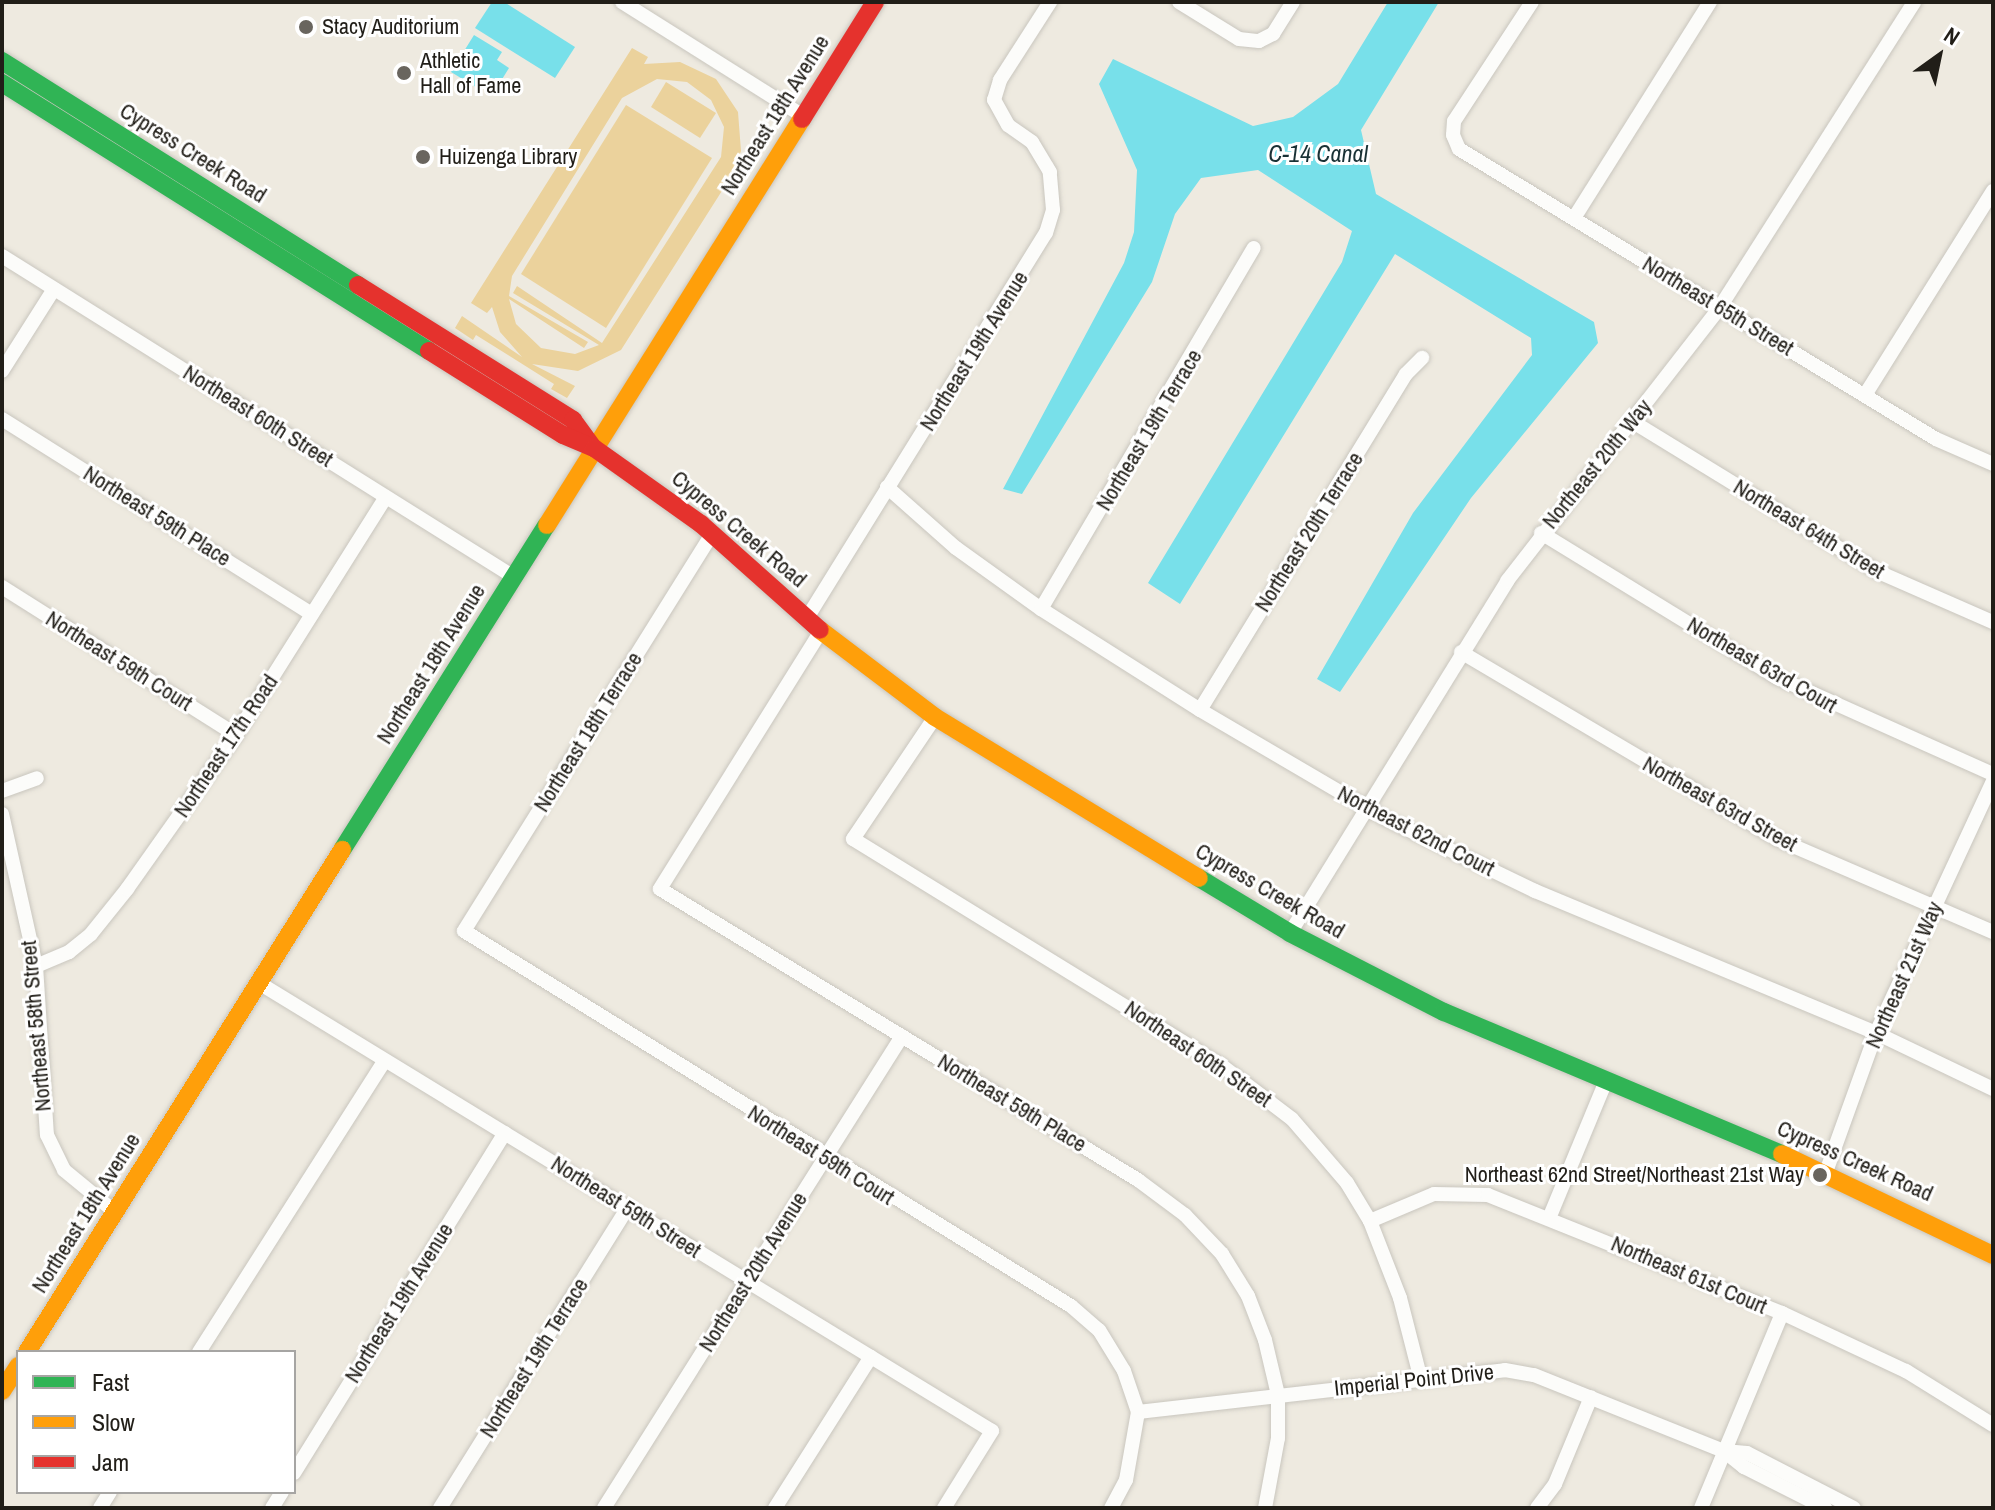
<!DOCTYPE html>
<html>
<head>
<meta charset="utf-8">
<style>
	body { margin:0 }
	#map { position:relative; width:1995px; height:1510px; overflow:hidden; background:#eeeae0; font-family:"Archivo Narrow",sans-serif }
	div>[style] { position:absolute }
	.green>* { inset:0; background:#ebd29c }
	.water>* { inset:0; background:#78e0ea }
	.roads { filter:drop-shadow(0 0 2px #c9c6be) drop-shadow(0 0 2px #c9c6be) }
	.street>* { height:14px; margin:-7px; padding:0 7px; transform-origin:7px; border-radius:7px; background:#fcfcfa }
	.fast>* { height:18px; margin:-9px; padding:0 9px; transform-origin:9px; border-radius:9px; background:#30b455 }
	.slow>* { height:18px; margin:-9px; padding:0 9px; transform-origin:9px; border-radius:9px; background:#ff9f0a }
	.jam>* { height:18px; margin:-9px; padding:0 9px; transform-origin:9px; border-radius:9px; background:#e5322d }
	.dots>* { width:22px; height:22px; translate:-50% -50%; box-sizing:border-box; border:4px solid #fff; border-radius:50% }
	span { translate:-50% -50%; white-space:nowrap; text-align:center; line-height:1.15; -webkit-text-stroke:6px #fff; paint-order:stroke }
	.poi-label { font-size:22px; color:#211e18 }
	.left { translate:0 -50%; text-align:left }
	.right { translate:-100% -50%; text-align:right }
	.street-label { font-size:22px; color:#211e18 }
	.water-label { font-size:24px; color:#193135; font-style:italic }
	.frame { position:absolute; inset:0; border:4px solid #211e18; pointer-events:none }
	.legend { position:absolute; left:16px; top:1350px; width:280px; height:144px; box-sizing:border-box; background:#fff; border:2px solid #a6a5a3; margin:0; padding:10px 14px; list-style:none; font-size:24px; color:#211e18 }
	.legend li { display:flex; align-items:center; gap:16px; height:40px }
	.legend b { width:40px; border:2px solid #a6a5a3 }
	.north { position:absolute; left:1899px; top:16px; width:80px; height:80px; -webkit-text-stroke:6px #fff; paint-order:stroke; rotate:33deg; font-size:22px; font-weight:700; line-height:32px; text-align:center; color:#211e18 }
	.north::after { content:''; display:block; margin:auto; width:28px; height:36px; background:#211e18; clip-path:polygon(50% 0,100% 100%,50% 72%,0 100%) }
</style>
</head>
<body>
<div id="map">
	<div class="green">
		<div style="clip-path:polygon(evenodd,632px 48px,648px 57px,644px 64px,680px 62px,716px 79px,738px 112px,741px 151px,732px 175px,621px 350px,578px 371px,532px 364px,575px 386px,567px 398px,551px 389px,554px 384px,476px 335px,473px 340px,455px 328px,462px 316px,522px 357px,500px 332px,492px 307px,487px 313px,471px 303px,632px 48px,657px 79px,687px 82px,711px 100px,724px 127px,721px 157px,602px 343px,517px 286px,513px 293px,599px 345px,575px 354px,541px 348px,516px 324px,509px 299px,584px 348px,588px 342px,509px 296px,512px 276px,622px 98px,657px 79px)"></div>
		<div style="clip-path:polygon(666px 82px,716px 113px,700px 138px,651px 107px)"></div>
		<div style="clip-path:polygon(626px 105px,712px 158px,606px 328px,521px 274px)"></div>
	</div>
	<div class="water">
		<div style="clip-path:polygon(492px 2px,504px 2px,575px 47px,555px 78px,475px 28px)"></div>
		<div style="clip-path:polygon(1388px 2px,1439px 2px,1361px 130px,1376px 194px,1594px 322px,1598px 343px,1471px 498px,1340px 692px,1317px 679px,1413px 513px,1532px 355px,1531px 338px,1395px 254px,1180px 604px,1148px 583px,1342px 262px,1352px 231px,1258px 170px,1201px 178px,1175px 214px,1152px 282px,1022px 494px,1003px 489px,1124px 263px,1134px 232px,1137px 170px,1099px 84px,1113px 59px,1253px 126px,1293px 117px,1338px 84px)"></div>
		<div style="clip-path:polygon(474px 35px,502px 52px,497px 60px,509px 68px,496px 89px,484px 81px,479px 89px,451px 72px)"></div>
	</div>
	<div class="roads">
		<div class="street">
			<div style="left:622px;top:2px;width:214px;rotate:32.2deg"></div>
			<div style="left:1179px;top:2px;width:70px;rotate:31.7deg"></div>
			<div style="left:1239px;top:39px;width:20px;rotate:6deg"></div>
			<div style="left:1259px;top:41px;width:16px;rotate:-27deg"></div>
			<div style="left:1273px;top:34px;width:38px;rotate:-58deg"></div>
			<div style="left:1532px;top:2px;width:142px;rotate:123.2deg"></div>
			<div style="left:1454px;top:121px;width:14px;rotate:94deg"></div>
			<div style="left:1453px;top:135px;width:15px;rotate:67deg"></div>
			<div style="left:1459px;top:149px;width:558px;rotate:31.3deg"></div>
			<div style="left:1936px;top:439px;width:62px;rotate:23.7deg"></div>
			<div style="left:1574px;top:218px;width:255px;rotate:-57.8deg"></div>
			<div style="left:2px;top:256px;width:604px;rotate:32.09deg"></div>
			<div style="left:2px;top:371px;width:97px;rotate:-57.6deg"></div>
			<div style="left:1865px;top:395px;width:241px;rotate:-57.9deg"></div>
			<div style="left:2px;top:419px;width:366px;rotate:32.2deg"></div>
			<div style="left:1633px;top:422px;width:285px;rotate:31.5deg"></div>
			<div style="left:1876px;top:571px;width:128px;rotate:23.6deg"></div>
			<div style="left:887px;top:487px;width:92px;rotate:41.5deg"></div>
			<div style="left:956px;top:548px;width:105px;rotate:35.7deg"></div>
			<div style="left:1041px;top:609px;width:188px;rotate:32.4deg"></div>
			<div style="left:1200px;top:710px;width:213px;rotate:30.4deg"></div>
			<div style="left:1384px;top:818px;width:168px;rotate:25.8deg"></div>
			<div style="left:1535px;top:891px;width:369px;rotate:22.6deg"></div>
			<div style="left:1876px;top:1033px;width:130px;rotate:25.6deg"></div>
			<div style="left:1541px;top:533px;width:276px;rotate:31.5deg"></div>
			<div style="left:1776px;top:677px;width:238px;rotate:24.1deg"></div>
			<div style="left:712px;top:534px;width:468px;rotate:122deg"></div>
			<div style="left:464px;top:931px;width:713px;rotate:31.71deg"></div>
			<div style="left:1071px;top:1306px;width:37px;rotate:41deg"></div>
			<div style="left:1099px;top:1330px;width:48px;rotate:58.6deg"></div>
			<div style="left:1124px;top:1371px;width:43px;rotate:71.1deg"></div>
			<div style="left:1138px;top:1412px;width:69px;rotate:100deg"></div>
			<div style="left:1126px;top:1480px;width:32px;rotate:118deg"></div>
			<div style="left:2px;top:587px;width:277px;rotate:32.3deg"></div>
			<div style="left:1041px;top:609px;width:419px;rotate:-59.5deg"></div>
			<div style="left:807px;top:618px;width:453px;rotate:-58.2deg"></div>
			<div style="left:1046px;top:233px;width:24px;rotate:-73deg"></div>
			<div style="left:1053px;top:210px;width:38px;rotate:-95deg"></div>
			<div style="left:1050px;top:172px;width:35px;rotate:-121deg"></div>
			<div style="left:1032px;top:142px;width:29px;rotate:-145deg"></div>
			<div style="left:1008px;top:125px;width:29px;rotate:-119deg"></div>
			<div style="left:994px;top:100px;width:21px;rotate:-73deg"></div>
			<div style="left:1000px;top:80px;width:93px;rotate:-57.3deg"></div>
			<div style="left:821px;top:631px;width:304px;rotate:122deg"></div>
			<div style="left:660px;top:889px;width:560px;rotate:31.33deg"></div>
			<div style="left:1138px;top:1180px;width:59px;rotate:36.7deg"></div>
			<div style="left:1185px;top:1215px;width:54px;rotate:46.5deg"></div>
			<div style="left:1222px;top:1254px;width:49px;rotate:58.2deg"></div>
			<div style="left:1248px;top:1296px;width:47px;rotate:68.9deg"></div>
			<div style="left:1265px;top:1340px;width:57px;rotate:76.7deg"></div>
			<div style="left:1278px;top:1395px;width:43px;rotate:90deg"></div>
			<div style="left:1278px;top:1438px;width:71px;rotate:100.5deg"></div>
			<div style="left:1461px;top:652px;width:367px;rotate:30.6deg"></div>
			<div style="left:1777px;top:839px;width:235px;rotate:23.3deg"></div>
			<div style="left:1200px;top:710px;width:394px;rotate:-58.5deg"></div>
			<div style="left:1406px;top:374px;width:23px;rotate:-45deg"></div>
			<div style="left:935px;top:717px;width:147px;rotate:123.9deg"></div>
			<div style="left:853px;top:839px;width:432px;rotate:31.6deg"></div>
			<div style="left:1221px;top:1065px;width:89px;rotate:37.3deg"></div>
			<div style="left:1292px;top:1119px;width:84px;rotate:49.3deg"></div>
			<div style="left:1347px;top:1183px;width:44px;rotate:58.8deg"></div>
			<div style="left:1370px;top:1221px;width:83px;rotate:68.7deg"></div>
			<div style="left:1400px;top:1298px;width:81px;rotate:75.6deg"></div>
			<div style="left:2px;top:791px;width:37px;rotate:-20deg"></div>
			<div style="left:2px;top:814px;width:156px;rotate:77.4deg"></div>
			<div style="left:36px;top:966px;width:169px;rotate:86.3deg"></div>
			<div style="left:47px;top:1135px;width:39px;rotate:64deg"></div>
			<div style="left:64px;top:1170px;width:66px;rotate:39.5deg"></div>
			<div style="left:1290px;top:933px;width:414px;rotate:-58.3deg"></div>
			<div style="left:1507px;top:581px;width:347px;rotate:-52.1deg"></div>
			<div style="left:1720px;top:307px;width:361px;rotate:-57.5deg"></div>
			<div style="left:36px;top:966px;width:36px;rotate:-23deg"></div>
			<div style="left:69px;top:952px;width:28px;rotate:-39deg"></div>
			<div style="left:91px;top:934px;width:58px;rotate:-51.3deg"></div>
			<div style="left:127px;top:889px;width:189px;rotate:-54.7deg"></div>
			<div style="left:236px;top:735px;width:281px;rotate:-57.8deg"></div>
			<div style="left:259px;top:983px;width:859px;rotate:31.43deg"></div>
			<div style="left:992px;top:1431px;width:91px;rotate:121.9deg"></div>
			<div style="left:1826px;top:1172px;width:148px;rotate:-70.2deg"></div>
			<div style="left:1876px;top:1033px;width:278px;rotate:-65.1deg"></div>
			<div style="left:1550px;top:1216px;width:146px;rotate:-67.5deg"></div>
			<div style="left:1370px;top:1221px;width:69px;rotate:-22.9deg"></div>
			<div style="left:1434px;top:1194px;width:54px;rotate:1.1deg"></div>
			<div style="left:1488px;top:1195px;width:317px;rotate:21.9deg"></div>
			<div style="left:1782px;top:1313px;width:137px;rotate:25.1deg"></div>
			<div style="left:1906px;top:1371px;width:102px;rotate:31.8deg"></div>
			<div style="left:199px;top:1352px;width:344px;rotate:-57.5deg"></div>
			<div style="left:1138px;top:1412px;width:369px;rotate:-6.5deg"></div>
			<div style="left:1505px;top:1370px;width:29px;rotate:10deg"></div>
			<div style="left:1534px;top:1375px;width:205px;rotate:21.8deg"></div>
			<div style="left:1724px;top:1451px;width:26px;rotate:39deg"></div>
			<div style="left:1744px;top:1467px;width:91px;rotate:26.8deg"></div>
			<div style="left:1724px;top:1451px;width:23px;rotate:5deg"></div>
			<div style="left:1747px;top:1453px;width:120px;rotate:27.2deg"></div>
			<div style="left:294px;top:1473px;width:400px;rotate:-58.2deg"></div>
			<div style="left:100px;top:1508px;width:19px;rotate:-58deg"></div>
			<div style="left:272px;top:1508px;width:19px;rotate:-58deg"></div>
			<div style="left:440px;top:1508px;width:353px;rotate:-58deg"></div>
			<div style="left:604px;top:1508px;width:558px;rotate:-57.73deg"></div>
			<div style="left:775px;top:1508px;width:179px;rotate:-57.6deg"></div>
			<div style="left:1537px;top:1508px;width:30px;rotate:-53deg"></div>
			<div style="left:1555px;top:1484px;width:94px;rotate:-67.5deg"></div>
			<div style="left:1701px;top:1508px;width:211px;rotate:-67.4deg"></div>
		</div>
		<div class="fast">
			<div style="left:2px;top:61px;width:421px;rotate:32.2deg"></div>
			<div style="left:2px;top:83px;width:504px;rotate:32.11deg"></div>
			<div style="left:342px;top:850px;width:384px;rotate:-57.8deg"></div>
			<div style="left:1199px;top:878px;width:106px;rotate:31.1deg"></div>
			<div style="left:1290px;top:933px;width:173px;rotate:27.2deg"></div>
			<div style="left:1444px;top:1012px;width:367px;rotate:22.8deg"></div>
		</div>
		<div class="slow">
			<div style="left:547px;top:525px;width:479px;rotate:-57.9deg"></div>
			<div style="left:820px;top:630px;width:144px;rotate:37.1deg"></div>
			<div style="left:935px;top:717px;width:309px;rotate:31.4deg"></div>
			<div style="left:1782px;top:1154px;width:234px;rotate:25.6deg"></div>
			<div style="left:27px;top:1352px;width:593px;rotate:-57.89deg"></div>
			<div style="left:2px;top:1391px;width:30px;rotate:-57deg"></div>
		</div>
		<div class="jam">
			<div style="left:802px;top:119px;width:138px;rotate:-58deg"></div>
			<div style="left:358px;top:285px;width:254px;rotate:32.1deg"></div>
			<div style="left:573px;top:420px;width:32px;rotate:54deg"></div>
			<div style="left:429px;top:351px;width:158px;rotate:32.1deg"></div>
			<div style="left:563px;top:435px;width:34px;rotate:23deg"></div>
			<div style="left:594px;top:448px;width:131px;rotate:35.4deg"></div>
			<div style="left:701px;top:524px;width:159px;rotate:41.7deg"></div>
		</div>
	</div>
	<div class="dots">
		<div style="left:306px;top:27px;background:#69655e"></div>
		<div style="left:404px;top:73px;background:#69655e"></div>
		<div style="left:423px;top:157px;background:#69655e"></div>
		<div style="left:1820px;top:1175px;background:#69655e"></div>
	</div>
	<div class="poi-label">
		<span class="left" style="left:322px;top:27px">Stacy Auditorium</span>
		<span class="left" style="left:420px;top:73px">Athletic<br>Hall of Fame</span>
		<span class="left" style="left:439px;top:157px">Huizenga Library</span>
		<span class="right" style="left:1804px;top:1175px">Northeast 62nd Street/Northeast 21st Way</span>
	</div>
	<div class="street-label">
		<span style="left:775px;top:115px;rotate:-58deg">Northeast 18th Avenue</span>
		<span style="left:193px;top:153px;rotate:32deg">Cypress Creek Road</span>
		<span style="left:1718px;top:306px;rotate:31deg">Northeast 65th Street</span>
		<span style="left:974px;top:351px;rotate:-58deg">Northeast 19th Avenue</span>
		<span style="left:258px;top:416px;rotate:32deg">Northeast 60th Street</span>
		<span style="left:1149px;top:430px;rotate:-59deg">Northeast 19th Terrace</span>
		<span style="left:1597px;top:464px;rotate:-51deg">Northeast 20th Way</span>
		<span style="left:157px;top:516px;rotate:32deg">Northeast 59th Place</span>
		<span style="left:739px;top:529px;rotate:40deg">Cypress Creek Road</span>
		<span style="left:1809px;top:529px;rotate:31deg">Northeast 64th Street</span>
		<span style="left:1309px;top:532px;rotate:-58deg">Northeast 20th Terrace</span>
		<span style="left:119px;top:661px;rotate:32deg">Northeast 59th Court</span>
		<span style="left:431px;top:664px;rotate:-58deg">Northeast 18th Avenue</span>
		<span style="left:1762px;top:665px;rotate:30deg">Northeast 63rd Court</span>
		<span style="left:588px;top:732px;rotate:-58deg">Northeast 18th Terrace</span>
		<span style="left:226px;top:746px;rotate:-56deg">Northeast 17th Road</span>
		<span style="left:1720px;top:804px;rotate:29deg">Northeast 63rd Street</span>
		<span style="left:1416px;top:831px;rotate:27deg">Northeast 62nd Court</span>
		<span style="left:1270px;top:891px;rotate:30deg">Cypress Creek Road</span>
		<span style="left:1904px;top:975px;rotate:-66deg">Northeast 21st Way</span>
		<span style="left:36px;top:1026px;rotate:-95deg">Northeast 58th Street</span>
		<span style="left:1198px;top:1054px;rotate:34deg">Northeast 60th Street</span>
		<span style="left:1012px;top:1103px;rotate:31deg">Northeast 59th Place</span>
		<span style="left:821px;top:1155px;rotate:32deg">Northeast 59th Court</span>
		<span style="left:1855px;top:1161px;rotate:24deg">Cypress Creek Road</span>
		<span style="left:626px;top:1207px;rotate:32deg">Northeast 59th Street</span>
		<span style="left:86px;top:1213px;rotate:-58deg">Northeast 18th Avenue</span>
		<span style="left:753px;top:1272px;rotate:-58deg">Northeast 20th Avenue</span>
		<span style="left:1689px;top:1275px;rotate:23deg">Northeast 61st Court</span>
		<span style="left:399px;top:1303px;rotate:-58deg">Northeast 19th Avenue</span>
		<span style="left:534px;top:1358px;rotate:-58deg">Northeast 19th Terrace</span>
		<span style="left:1414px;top:1380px;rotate:-6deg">Imperial Point Drive</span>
	</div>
	<div class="water-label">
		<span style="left:1318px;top:154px">C-14 Canal</span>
	</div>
	<div class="frame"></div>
	<ul class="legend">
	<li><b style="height:10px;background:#30b455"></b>Fast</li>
	<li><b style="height:10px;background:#ff9f0a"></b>Slow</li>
	<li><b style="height:10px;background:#e5322d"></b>Jam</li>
	</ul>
	<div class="north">N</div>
</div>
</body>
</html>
